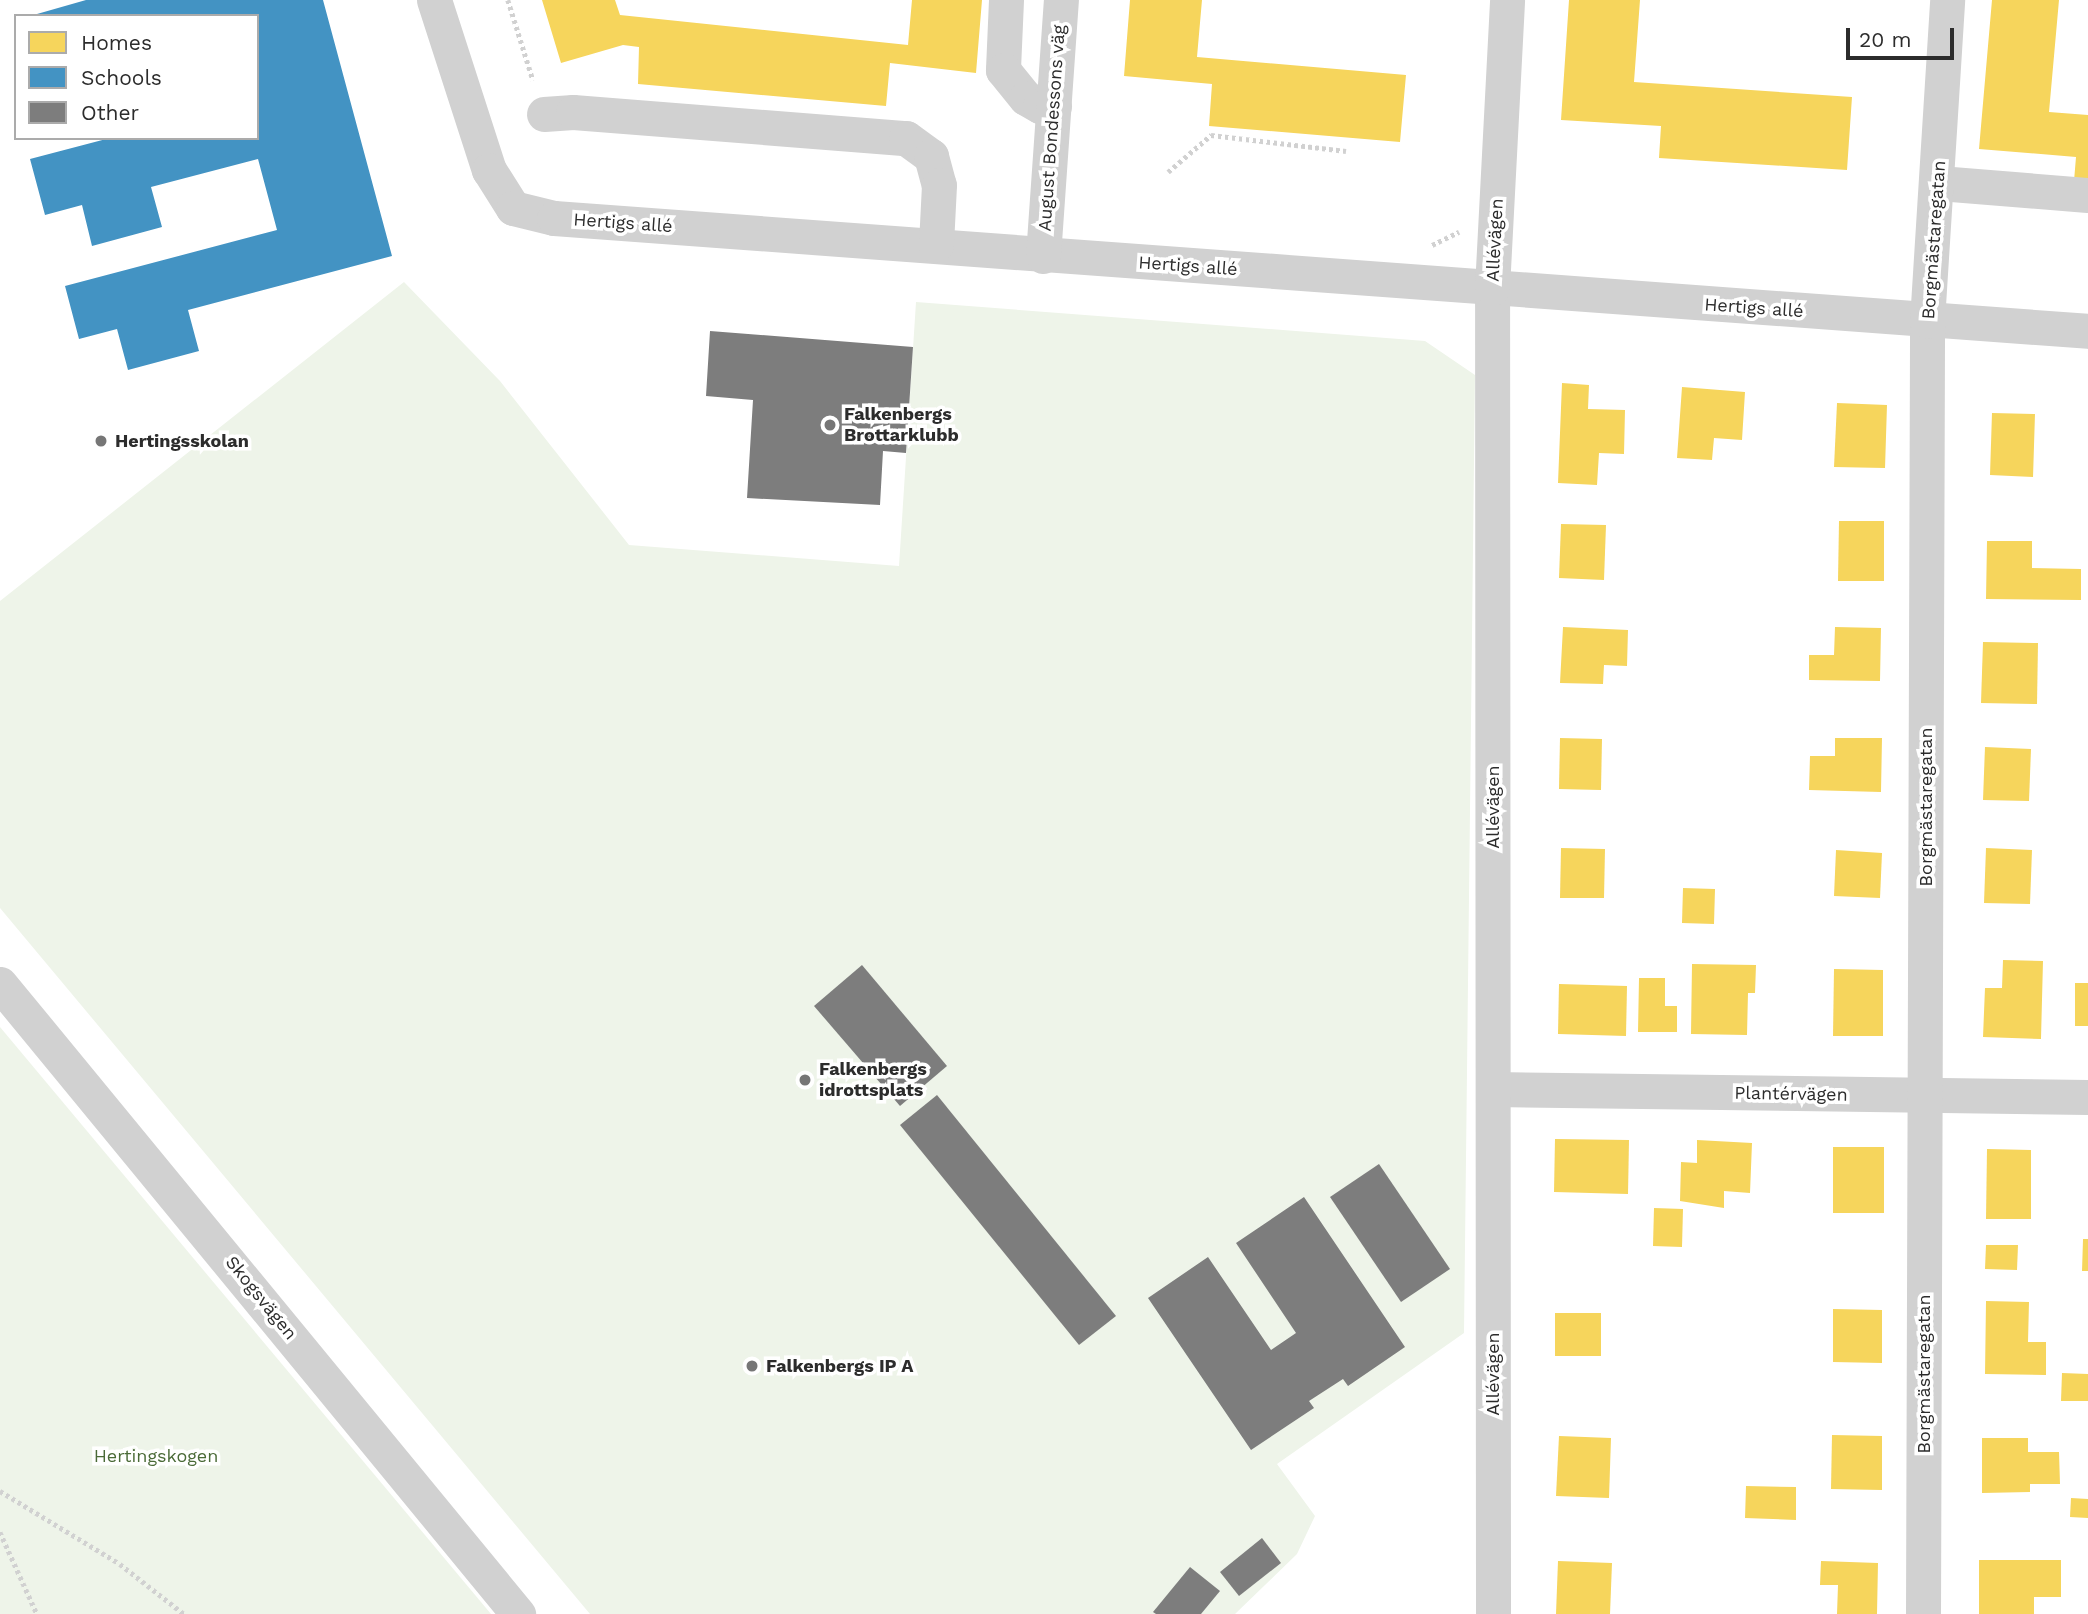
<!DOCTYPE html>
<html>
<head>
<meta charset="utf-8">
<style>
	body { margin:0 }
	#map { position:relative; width:2088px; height:1614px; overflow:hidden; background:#fff; font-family:"Work Sans",sans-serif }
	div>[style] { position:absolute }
	.green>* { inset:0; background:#eef4e9 }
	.homes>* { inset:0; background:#f6d55c }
	.schools>* { inset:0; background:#4393c3 }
	.building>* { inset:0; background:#7d7d7d }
	.path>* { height:4.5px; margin-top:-2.25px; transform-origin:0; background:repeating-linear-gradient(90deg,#d1d1d1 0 3.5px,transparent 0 7px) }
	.minor>* { height:35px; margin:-17.5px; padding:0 17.5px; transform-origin:17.5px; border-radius:17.5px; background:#d1d1d1 }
	.dots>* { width:19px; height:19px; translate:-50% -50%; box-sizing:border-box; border:4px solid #fff; border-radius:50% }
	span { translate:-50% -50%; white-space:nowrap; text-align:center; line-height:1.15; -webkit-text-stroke:7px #fff; paint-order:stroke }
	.street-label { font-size:18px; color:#2c2c2c }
	.poi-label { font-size:18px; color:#2c2c2c; font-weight:700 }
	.left { translate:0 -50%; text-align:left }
	.park-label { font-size:18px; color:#4a6a37 }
	.legend { position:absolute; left:14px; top:14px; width:245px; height:126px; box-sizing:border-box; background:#fff; border:2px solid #ababab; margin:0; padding:9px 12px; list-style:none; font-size:21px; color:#2c2c2c }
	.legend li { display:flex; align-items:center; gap:14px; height:35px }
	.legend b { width:35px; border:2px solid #ababab }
	.scale { position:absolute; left:1846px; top:28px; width:108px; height:32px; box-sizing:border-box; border:4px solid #2c2c2c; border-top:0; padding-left:9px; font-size:21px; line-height:24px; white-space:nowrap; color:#2c2c2c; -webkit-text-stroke:5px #fff; paint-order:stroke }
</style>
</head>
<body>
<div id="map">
	<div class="green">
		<div style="clip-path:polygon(404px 282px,500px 381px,629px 545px,899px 566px,916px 302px,1425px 341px,1475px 375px,1464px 1333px,1277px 1464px,1315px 1516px,1297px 1554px,1235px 1614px,590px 1614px,0 908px,0 601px)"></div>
		<div style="clip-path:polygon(0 1027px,491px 1614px,0 1614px)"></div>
	</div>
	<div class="homes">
		<div style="clip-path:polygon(542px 0,615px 0,620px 15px,908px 45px,912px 0,982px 0,976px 73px,890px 63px,886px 106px,638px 84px,639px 47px,623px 45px,561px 63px)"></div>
		<div style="clip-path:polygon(1130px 0,1202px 0,1197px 57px,1406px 75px,1400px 142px,1209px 126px,1212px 84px,1124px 76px)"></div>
		<div style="clip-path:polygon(1569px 0,1640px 0,1634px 82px,1852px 97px,1847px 170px,1659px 158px,1661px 126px,1561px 120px)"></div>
		<div style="clip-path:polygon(1992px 0,2059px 0,2049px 112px,2088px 115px,2088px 182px,2074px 181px,2076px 157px,1979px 149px)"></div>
		<div style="clip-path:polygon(1562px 383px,1589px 385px,1588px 409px,1625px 410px,1624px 454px,1599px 453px,1597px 485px,1558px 483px)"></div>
		<div style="clip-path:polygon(1682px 387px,1745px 392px,1742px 440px,1714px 438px,1712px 460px,1677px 458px)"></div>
		<div style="clip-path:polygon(1837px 403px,1887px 405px,1885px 468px,1834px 467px)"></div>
		<div style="clip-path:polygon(1992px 413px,2035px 414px,2033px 477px,1990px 475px)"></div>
		<div style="clip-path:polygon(1839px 521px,1884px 521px,1884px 581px,1838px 581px)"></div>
		<div style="clip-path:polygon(1561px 524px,1606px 525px,1604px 580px,1559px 578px)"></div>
		<div style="clip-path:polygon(1987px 541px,2032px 541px,2032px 568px,2081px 569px,2081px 600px,1986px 599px)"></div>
		<div style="clip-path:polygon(1563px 627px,1628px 630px,1627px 666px,1604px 665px,1603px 684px,1560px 683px)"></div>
		<div style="clip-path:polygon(1835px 627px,1881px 628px,1880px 681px,1809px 680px,1809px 655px,1834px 655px)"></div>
		<div style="clip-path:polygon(1983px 642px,2038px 643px,2037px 704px,1981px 703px)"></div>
		<div style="clip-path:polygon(1560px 738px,1602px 739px,1601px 790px,1559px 789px)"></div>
		<div style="clip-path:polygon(1835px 738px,1882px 738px,1881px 792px,1809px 790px,1810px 756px,1835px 756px)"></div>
		<div style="clip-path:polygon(1985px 747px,2031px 749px,2029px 801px,1983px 800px)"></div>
		<div style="clip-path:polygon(1561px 848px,1605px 849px,1604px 898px,1560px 898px)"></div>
		<div style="clip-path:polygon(1986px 848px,2032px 850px,2030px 904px,1984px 903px)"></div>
		<div style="clip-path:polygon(1836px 850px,1882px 853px,1880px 898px,1834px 896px)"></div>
		<div style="clip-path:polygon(1683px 888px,1715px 889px,1714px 924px,1682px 923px)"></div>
		<div style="clip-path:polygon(2003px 960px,2043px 961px,2041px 1039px,1983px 1037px,1985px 988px,2002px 988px)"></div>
		<div style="clip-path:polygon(1692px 964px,1756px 965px,1755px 993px,1748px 993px,1747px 1035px,1691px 1034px)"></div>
		<div style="clip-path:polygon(1834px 969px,1883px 970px,1883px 1036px,1833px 1036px)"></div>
		<div style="clip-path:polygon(1639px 978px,1665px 978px,1665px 1006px,1677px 1006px,1677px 1032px,1638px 1032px)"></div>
		<div style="clip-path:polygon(2075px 983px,2088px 983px,2088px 1026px,2075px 1026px)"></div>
		<div style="clip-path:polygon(1559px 984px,1627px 986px,1626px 1036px,1558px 1034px)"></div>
		<div style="clip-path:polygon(1555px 1139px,1629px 1140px,1628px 1194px,1554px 1192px)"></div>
		<div style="clip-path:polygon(1697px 1140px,1752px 1143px,1750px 1193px,1724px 1191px,1724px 1208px,1680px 1201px,1681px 1162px,1697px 1163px)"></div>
		<div style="clip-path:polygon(1833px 1147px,1884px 1147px,1884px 1213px,1833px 1213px)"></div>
		<div style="clip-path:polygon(1987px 1149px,2031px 1150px,2031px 1219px,1986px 1219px)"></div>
		<div style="clip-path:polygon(1654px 1208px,1683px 1209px,1682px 1247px,1653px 1246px)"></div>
		<div style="clip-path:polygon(2083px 1239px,2088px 1239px,2088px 1271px,2082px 1271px)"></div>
		<div style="clip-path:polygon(1986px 1245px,2018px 1245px,2017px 1270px,1985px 1269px)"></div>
		<div style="clip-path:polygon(1986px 1301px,2029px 1302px,2028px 1342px,2046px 1342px,2046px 1375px,1985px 1374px)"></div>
		<div style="clip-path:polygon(1833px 1309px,1882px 1310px,1882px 1363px,1833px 1362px)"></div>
		<div style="clip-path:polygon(1555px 1313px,1601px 1313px,1601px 1356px,1555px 1356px)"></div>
		<div style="clip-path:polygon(2062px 1373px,2088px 1374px,2088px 1401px,2061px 1401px)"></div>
		<div style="clip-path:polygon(1832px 1435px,1882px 1436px,1882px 1490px,1831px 1489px)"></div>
		<div style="clip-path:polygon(1559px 1436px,1611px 1438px,1609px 1498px,1556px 1496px)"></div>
		<div style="clip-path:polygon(1982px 1438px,2028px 1438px,2028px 1452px,2059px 1452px,2060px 1484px,2030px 1484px,2030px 1492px,1982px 1493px)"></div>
		<div style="clip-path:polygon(1746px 1486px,1796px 1487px,1796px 1520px,1745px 1518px)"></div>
		<div style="clip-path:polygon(2071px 1498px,2088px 1499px,2088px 1518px,2070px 1517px)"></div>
		<div style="clip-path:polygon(1979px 1560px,2061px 1560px,2061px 1597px,2034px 1597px,2034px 1614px,1979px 1614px)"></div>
		<div style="clip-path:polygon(1558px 1561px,1612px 1563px,1610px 1614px,1556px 1614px)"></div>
		<div style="clip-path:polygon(1821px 1561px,1878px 1563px,1877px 1614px,1837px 1614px,1838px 1585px,1820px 1585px)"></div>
	</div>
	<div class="schools">
		<div style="clip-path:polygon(86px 0,323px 0,392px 256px,188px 310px,199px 351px,128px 370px,117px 329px,79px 339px,65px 286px,277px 230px,258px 159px,151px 187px,162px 227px,92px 246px,82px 205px,45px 215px,30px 159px,110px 138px,257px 138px,257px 16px,30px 16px)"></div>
	</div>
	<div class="building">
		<div style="clip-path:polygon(710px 331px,913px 347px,906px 453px,883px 451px,880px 505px,747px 498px,753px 400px,706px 396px)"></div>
		<div style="clip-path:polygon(862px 965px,947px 1066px,900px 1106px,814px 1006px)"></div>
		<div style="clip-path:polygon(937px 1095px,1116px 1316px,1079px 1345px,900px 1125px)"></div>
		<div style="clip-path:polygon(1379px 1164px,1450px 1269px,1401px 1302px,1330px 1197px)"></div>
		<div style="clip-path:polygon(1304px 1197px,1405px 1347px,1348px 1386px,1343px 1379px,1309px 1401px,1314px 1408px,1251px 1450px,1148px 1298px,1208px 1257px,1271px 1350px,1296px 1333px,1236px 1243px)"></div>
		<div style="clip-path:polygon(1262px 1538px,1281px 1563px,1239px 1596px,1220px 1572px)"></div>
		<div style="clip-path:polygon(1190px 1567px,1220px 1591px,1201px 1614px,1156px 1614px,1153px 1612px)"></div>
	</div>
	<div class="path">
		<div style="left:508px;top:0;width:84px;rotate:72.6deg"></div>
		<div style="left:1168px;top:172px;width:57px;rotate:-40.7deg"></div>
		<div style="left:1211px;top:135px;width:136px;rotate:6.8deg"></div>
		<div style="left:1432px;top:245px;width:30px;rotate:-26deg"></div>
		<div style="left:0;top:1491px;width:140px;rotate:31.3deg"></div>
		<div style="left:120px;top:1564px;width:81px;rotate:38deg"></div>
		<div style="left:0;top:1532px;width:90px;rotate:65.7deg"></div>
	</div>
	<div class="minor">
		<div style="left:434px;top:0;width:179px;rotate:72.1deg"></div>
		<div style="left:489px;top:170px;width:45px;rotate:57.7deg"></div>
		<div style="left:513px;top:208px;width:42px;rotate:13.7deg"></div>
		<div style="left:554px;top:218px;width:1538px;rotate:4.21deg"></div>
		<div style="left:1006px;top:0;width:70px;rotate:92.5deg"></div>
		<div style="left:1003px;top:70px;width:36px;rotate:51deg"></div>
		<div style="left:1026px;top:98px;width:16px;rotate:30deg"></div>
		<div style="left:1040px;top:106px;width:14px"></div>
		<div style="left:544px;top:114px;width:29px;rotate:-4deg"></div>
		<div style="left:573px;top:112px;width:334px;rotate:4.5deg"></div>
		<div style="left:906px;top:138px;width:31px;rotate:36deg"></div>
		<div style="left:931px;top:156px;width:30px;rotate:75deg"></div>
		<div style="left:939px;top:185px;width:60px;rotate:92.9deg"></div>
		<div style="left:1939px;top:183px;width:149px;rotate:4.6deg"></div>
		<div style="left:1043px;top:256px;width:257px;rotate:-86deg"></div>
		<div style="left:0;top:984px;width:816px;rotate:50.57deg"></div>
		<div style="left:1494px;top:1089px;width:594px;rotate:0.77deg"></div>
		<div style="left:1493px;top:1614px;width:1326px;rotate:-90.04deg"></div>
		<div style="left:1492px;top:288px;width:288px;rotate:-87deg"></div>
		<div style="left:1923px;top:1614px;width:1293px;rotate:-89.82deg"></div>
		<div style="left:1927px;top:321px;width:322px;rotate:-86.4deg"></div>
	</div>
	<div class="dots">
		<div style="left:830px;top:425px;background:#767676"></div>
		<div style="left:101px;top:441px;background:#767676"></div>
		<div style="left:805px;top:1080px;background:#767676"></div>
		<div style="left:752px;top:1366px;background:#767676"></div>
	</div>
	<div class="street-label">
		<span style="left:1052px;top:128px;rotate:-86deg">August Bondessons väg</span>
		<span style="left:623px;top:223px;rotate:4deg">Hertigs allé</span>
		<span style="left:1495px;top:240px;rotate:-87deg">Allévägen</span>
		<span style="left:1934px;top:240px;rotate:-86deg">Borgmästaregatan</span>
		<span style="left:1188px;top:266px;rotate:4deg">Hertigs allé</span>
		<span style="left:1754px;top:308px;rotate:4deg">Hertigs allé</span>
		<span style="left:1493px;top:807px;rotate:-90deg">Allévägen</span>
		<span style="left:1926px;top:807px;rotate:-90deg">Borgmästaregatan</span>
		<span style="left:1791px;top:1094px;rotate:1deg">Plantérvägen</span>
		<span style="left:261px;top:1298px;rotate:51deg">Skogsvägen</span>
		<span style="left:1493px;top:1374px;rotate:-90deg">Allévägen</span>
		<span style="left:1924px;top:1374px;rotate:-90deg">Borgmästaregatan</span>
	</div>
	<div class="poi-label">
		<span class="left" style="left:844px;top:425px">Falkenbergs<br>Brottarklubb</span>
		<span class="left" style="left:115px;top:441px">Hertingsskolan</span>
		<span class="left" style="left:819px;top:1080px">Falkenbergs<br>idrottsplats</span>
		<span class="left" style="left:766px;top:1366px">Falkenbergs IP A</span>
	</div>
	<div class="park-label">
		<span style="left:156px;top:1456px">Hertingskogen</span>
	</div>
	<ul class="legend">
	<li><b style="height:19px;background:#f6d55c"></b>Homes</li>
	<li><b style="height:19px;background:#4393c3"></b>Schools</li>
	<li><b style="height:19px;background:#7d7d7d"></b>Other</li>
	</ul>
	<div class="scale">20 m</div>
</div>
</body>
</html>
